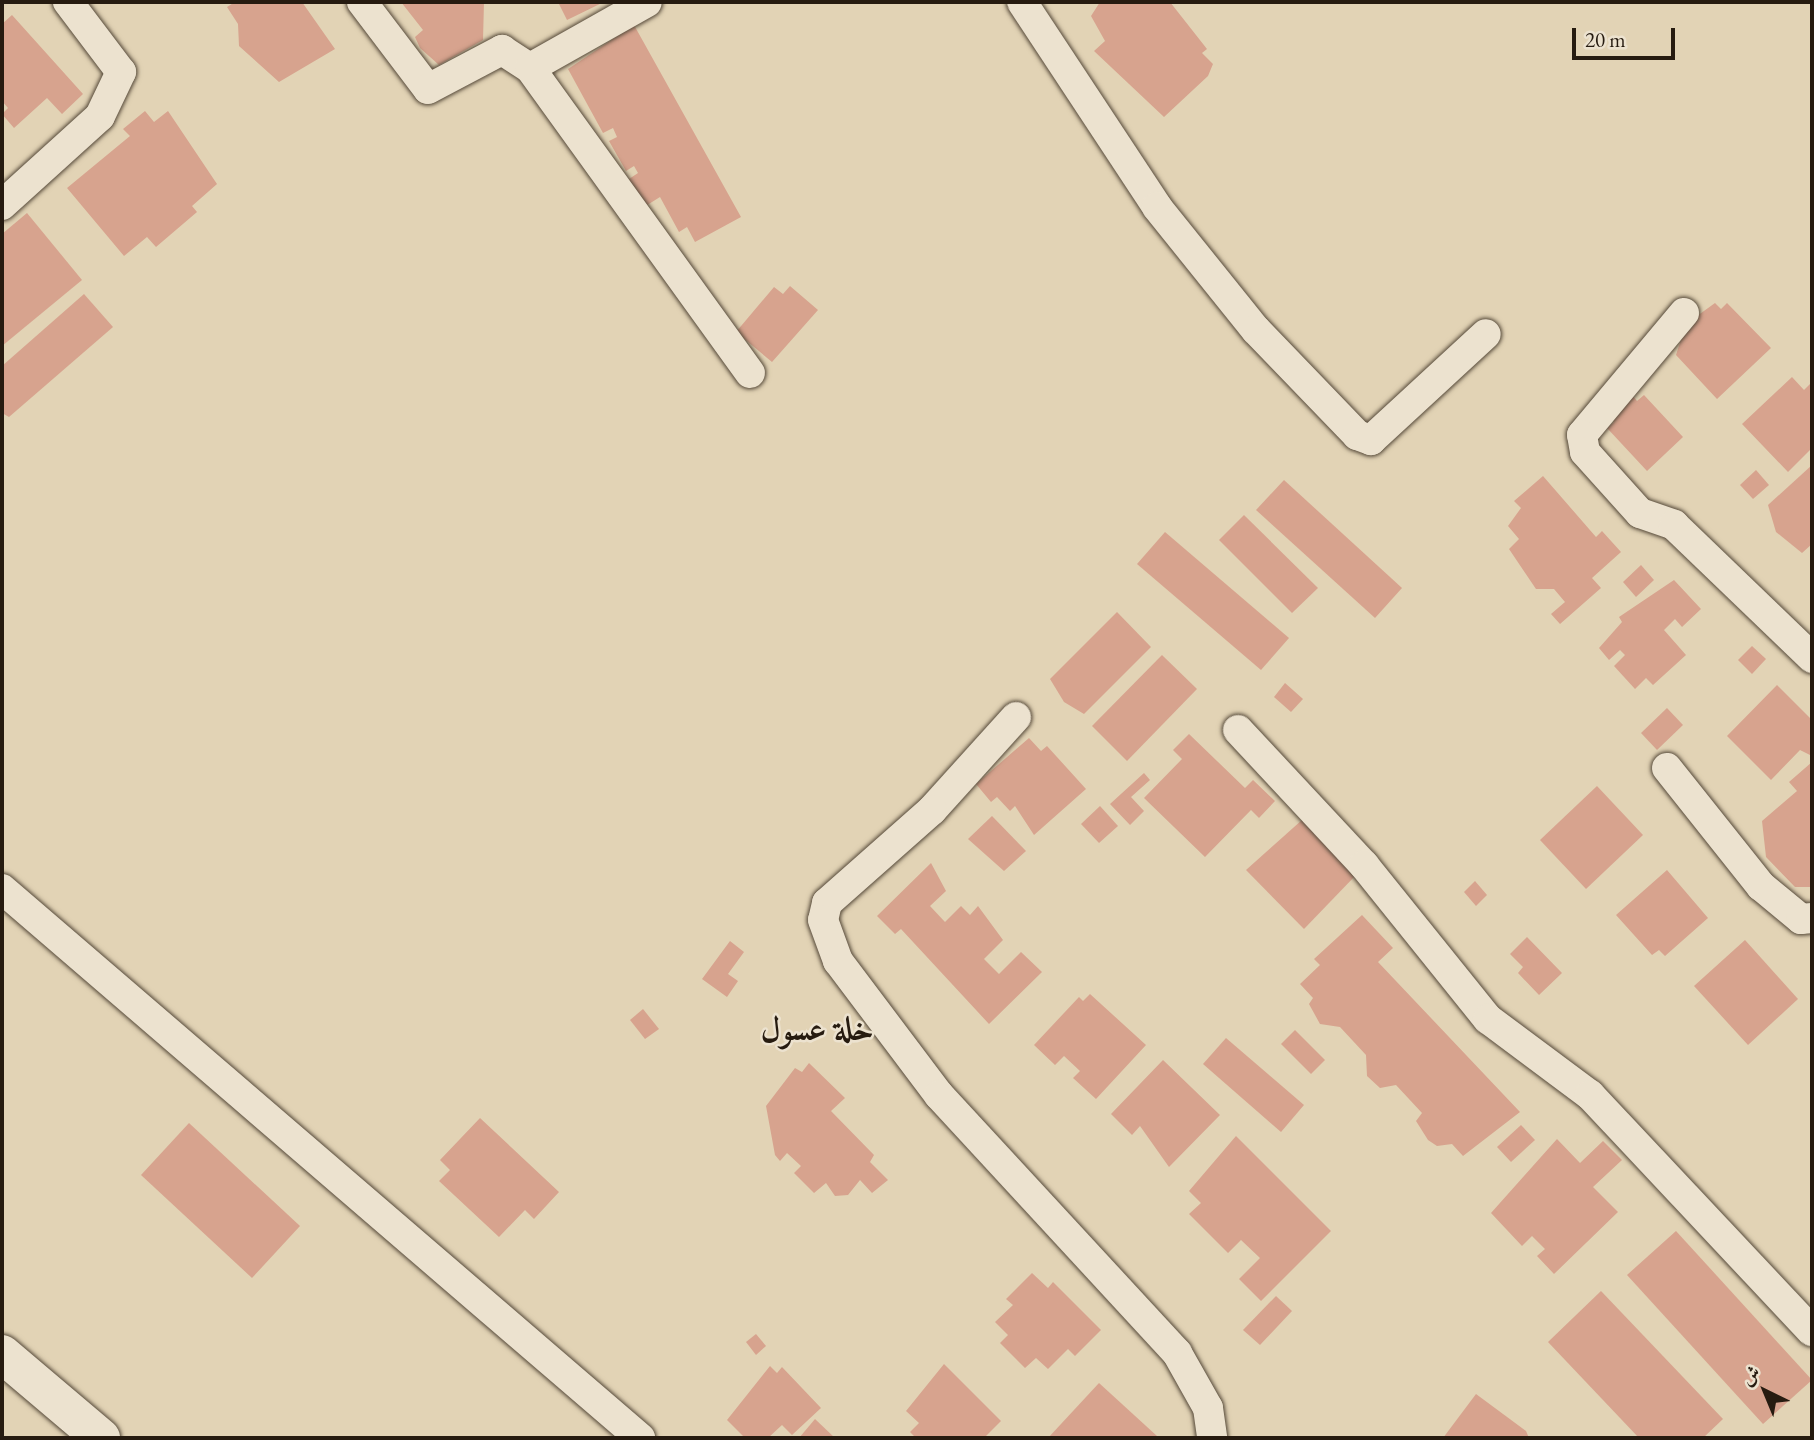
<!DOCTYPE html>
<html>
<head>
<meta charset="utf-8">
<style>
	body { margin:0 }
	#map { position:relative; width:1814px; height:1440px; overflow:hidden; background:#e2d3b5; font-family:"EB Garamond",Amiri,serif }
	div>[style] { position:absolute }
	.building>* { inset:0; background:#d7a38e }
	.roads { filter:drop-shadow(0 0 2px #554939) drop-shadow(0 0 2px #554939) }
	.minor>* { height:30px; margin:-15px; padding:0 15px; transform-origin:15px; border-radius:15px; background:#ece2cf }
	.secondary>* { height:38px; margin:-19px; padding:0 19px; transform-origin:19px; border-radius:19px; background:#ece2cf }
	span { translate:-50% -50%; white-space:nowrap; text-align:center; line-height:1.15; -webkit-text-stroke:5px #ece2cf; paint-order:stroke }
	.district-label { font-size:33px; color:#261b10; font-weight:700 }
	.frame { position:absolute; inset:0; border:4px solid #261b10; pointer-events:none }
	.north { position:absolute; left:1730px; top:1356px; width:70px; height:70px; -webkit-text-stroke:5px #ece2cf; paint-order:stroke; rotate:317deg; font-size:19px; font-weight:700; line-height:28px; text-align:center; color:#261b10 }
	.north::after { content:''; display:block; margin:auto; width:24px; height:32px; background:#261b10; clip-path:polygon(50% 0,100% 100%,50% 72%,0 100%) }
	.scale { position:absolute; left:1572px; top:28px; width:103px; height:32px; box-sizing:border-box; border:4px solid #261b10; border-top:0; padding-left:9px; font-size:21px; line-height:24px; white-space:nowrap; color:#261b10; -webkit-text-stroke:5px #ece2cf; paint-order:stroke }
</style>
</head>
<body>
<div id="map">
	<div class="building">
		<div style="clip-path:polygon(235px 2px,302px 2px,335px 49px,279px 82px,239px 46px,238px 24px,227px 7px)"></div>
		<div style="clip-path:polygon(401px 2px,484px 2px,483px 40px,439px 65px,420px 48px,415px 37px,423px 30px)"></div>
		<div style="clip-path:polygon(558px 2px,604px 2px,567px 20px)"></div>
		<div style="clip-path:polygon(1100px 2px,1170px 2px,1207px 49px,1202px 53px,1213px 64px,1208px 76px,1164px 117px,1094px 51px,1105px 41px,1091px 16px)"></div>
		<div style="clip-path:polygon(12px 15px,83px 94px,62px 114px,47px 98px,14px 128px,2px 114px,8px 108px,2px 101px,2px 24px)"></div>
		<div style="clip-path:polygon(634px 25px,741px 217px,695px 242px,687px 227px,679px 232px,660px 197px,644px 207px,629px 179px,638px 173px,634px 166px,626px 171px,609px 141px,617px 137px,613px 128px,603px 133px,568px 69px)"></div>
		<div style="clip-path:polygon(145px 111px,154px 122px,168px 111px,217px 184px,192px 206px,197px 212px,156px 247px,147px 237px,124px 256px,67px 188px,130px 136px,123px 129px)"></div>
		<div style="clip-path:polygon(27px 213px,82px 280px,2px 346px,2px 234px)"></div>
		<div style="clip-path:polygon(790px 286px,818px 310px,772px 362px,736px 332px,774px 287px,783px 294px)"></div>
		<div style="clip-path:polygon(84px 294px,113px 327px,9px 417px,2px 413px,2px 366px)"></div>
		<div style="clip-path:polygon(1715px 303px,1721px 309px,1727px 303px,1771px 348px,1717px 399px,1676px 355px,1686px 324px)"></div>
		<div style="clip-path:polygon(1792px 377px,1804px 390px,1812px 382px,1812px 448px,1788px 472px,1742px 424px)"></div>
		<div style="clip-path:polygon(1632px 395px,1637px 401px,1644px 395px,1683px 437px,1647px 471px,1607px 428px,1614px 422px,1609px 417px)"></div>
		<div style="clip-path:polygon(1812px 465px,1812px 544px,1802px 553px,1776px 532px,1768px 505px)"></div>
		<div style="clip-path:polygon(1756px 470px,1769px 485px,1753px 499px,1740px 485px)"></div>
		<div style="clip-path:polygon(1543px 476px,1596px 537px,1602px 531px,1621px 552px,1592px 578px,1601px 588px,1560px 624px,1551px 614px,1565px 602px,1554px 589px,1536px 589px,1509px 549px,1519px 539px,1508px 526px,1521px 508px,1514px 501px)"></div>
		<div style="clip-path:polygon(1284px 480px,1402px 588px,1375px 618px,1256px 510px)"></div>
		<div style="clip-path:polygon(1244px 515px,1318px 588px,1292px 613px,1219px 540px)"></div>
		<div style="clip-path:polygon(1165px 532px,1289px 638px,1261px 670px,1137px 564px)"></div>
		<div style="clip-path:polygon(1641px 565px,1654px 580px,1636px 597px,1623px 582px)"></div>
		<div style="clip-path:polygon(1674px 580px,1701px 609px,1682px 627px,1675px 619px,1664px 630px,1686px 655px,1653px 685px,1646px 678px,1635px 689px,1614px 666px,1625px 655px,1620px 650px,1609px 660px,1599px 648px,1622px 622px,1619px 617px)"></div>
		<div style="clip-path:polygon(1117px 612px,1151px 647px,1084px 714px,1064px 702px,1050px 679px)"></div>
		<div style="clip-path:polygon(1752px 646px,1766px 659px,1752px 674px,1738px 660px)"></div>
		<div style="clip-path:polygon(1162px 655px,1197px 689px,1127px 761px,1092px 726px)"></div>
		<div style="clip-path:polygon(1285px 683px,1303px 699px,1291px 712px,1274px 697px)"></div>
		<div style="clip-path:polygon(1777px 685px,1812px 720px,1812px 756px,1800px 750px,1771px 780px,1727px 736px)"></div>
		<div style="clip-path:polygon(1667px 708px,1683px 725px,1657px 750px,1641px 733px)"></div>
		<div style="clip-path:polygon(1189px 734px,1245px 788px,1253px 780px,1275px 801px,1259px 818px,1251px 810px,1205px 857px,1144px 798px,1182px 759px,1173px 750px)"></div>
		<div style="clip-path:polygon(1029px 738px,1041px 751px,1047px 746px,1086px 789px,1034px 835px,1015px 806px,1010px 811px,997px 797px,991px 802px,976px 784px)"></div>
		<div style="clip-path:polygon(1812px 762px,1812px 887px,1795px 887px,1766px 857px,1762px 821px,1797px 791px,1789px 782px)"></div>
		<div style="clip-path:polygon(1144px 773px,1150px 780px,1131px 797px,1144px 811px,1130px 825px,1110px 804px)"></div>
		<div style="clip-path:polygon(1597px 786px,1643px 835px,1586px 889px,1540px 840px)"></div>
		<div style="clip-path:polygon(1100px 806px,1118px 826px,1099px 843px,1081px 824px)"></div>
		<div style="clip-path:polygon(992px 816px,1026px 851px,1004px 871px,968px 839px)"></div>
		<div style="clip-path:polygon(1302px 820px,1356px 875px,1304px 929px,1246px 870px)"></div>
		<div style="clip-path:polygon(931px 863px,946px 891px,930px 906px,945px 922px,961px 906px,970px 915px,978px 906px,1003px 940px,984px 959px,999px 974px,1021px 952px,1042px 972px,989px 1024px,901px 929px,895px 934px,877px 916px)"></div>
		<div style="clip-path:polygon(1667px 870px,1708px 918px,1665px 956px,1659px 950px,1652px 955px,1616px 915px)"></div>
		<div style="clip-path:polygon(1475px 881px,1487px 895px,1476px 906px,1464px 892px)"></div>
		<div style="clip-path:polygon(1362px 915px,1393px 948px,1378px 962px,1520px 1112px,1463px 1156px,1452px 1144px,1437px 1146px,1428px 1140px,1416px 1121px,1422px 1113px,1396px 1085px,1380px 1088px,1367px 1076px,1366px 1055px,1340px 1027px,1320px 1024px,1309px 1004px,1313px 998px,1300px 984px,1320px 965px,1314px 959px)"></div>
		<div style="clip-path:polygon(1527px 937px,1562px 973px,1539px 995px,1518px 973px,1523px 967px,1510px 954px)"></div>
		<div style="clip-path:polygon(1745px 940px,1798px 999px,1748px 1045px,1694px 986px)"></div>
		<div style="clip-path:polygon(730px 941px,744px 952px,728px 974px,738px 981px,727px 997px,702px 979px)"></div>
		<div style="clip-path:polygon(1090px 994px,1146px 1045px,1096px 1099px,1073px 1078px,1080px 1071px,1064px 1056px,1055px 1065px,1034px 1045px,1079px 997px,1083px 1001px)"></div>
		<div style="clip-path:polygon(643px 1009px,659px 1029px,645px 1039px,630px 1020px)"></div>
		<div style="clip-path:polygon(1295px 1030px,1325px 1060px,1311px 1074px,1281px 1044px)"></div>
		<div style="clip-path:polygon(1226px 1038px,1304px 1105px,1281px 1132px,1203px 1064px)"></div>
		<div style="clip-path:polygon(1163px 1060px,1220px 1115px,1169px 1167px,1140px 1126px,1132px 1135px,1111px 1114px)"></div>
		<div style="clip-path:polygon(809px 1063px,845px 1098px,831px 1111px,874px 1155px,870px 1162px,888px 1180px,872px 1193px,860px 1180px,848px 1195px,835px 1196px,826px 1183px,814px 1193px,794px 1173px,801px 1166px,787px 1153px,780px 1161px,775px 1155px,766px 1106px,795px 1068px,802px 1072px)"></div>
		<div style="clip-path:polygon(480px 1118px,559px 1192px,534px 1219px,525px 1210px,499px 1237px,439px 1181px,450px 1170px,440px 1160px)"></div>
		<div style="clip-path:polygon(189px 1123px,300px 1226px,252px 1278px,141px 1175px)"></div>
		<div style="clip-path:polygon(1521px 1125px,1535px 1140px,1511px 1162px,1497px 1147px)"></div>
		<div style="clip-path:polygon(1236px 1136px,1331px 1231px,1261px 1301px,1239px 1279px,1260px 1258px,1241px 1240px,1228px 1253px,1189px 1214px,1201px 1203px,1189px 1191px)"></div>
		<div style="clip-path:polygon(1557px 1139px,1580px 1163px,1603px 1141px,1622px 1160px,1593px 1187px,1618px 1212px,1554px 1274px,1537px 1256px,1545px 1249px,1532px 1236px,1522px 1246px,1491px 1213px)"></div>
		<div style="clip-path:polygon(1676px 1231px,1812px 1380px,1763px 1424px,1627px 1275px)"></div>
		<div style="clip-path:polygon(1032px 1273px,1048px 1288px,1053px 1282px,1101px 1330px,1075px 1356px,1068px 1349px,1048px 1369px,1036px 1358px,1025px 1368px,1000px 1343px,1008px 1335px,995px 1322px,1013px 1305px,1006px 1299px)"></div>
		<div style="clip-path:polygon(1601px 1291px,1723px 1419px,1703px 1438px,1639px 1438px,1548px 1342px)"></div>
		<div style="clip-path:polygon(1276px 1296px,1292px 1311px,1260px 1345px,1243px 1330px)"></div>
		<div style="clip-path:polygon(756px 1334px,766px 1346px,756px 1355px,746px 1342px)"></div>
		<div style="clip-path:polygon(944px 1364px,1001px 1421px,984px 1438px,916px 1438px,910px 1432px,919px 1423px,906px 1411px)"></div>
		<div style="clip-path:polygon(770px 1366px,777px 1373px,782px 1367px,821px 1408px,792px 1435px,782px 1425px,768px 1438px,745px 1438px,727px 1420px)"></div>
		<div style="clip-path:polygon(1099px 1383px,1157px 1436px,1155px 1438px,1048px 1438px)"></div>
		<div style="clip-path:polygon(1476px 1394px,1526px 1431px,1529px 1438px,1443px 1438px)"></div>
		<div style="clip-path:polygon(815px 1419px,835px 1438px,799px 1438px)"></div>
	</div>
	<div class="roads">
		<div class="minor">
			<div style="left:362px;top:2px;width:109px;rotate:52.8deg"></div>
			<div style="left:428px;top:89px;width:84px;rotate:-27.8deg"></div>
			<div style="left:502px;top:50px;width:33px;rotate:33deg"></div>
			<div style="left:530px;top:68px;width:376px;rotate:54.2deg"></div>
			<div style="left:1022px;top:2px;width:245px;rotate:56.6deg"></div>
			<div style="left:1157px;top:207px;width:158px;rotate:51.2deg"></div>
			<div style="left:1256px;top:330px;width:146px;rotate:46.1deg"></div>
			<div style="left:1357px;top:435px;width:15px;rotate:20deg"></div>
			<div style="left:1371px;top:440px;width:156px;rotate:-42.7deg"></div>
			<div style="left:530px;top:68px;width:134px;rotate:-29.4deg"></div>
			<div style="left:2px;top:205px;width:132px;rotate:-42.2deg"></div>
			<div style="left:100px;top:116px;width:49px;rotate:-64.5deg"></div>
			<div style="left:121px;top:72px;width:88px;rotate:-127.1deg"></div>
			<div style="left:1684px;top:313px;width:159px;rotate:129.9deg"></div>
			<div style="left:1582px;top:435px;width:17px;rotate:80deg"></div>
			<div style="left:1585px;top:452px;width:82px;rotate:48deg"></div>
			<div style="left:1640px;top:513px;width:36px;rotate:19deg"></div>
			<div style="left:1674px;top:525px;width:192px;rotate:43.9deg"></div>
			<div style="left:1016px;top:717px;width:125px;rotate:132.1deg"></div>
			<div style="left:932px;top:810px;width:140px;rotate:138.5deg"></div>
			<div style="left:827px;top:903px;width:17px;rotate:103deg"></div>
			<div style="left:823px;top:920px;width:44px;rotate:69.9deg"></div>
			<div style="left:838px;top:961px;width:168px;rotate:53deg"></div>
			<div style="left:939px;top:1095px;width:351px;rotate:47.3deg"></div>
			<div style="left:1177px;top:1353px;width:63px;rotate:60.6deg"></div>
			<div style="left:1208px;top:1408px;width:30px;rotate:82deg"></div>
			<div style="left:1238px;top:730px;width:185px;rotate:47deg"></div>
			<div style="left:1364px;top:865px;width:198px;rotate:51.2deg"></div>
			<div style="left:1488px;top:1019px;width:127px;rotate:36.7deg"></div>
			<div style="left:1590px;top:1095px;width:324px;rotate:46.8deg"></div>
			<div style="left:1667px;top:768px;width:151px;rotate:51.5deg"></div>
			<div style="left:1761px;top:886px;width:52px;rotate:39.5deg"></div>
			<div style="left:1801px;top:919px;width:11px;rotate:-5deg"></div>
			<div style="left:2px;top:889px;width:842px;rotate:40.71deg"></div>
		</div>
		<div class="secondary">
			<div style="left:2px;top:1354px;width:130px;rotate:40.3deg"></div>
		</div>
	</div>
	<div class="district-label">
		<span style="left:817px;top:1029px">خلة عسول</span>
	</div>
	<div class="frame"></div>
	<div class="north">ش</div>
	<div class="scale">20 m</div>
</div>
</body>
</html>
